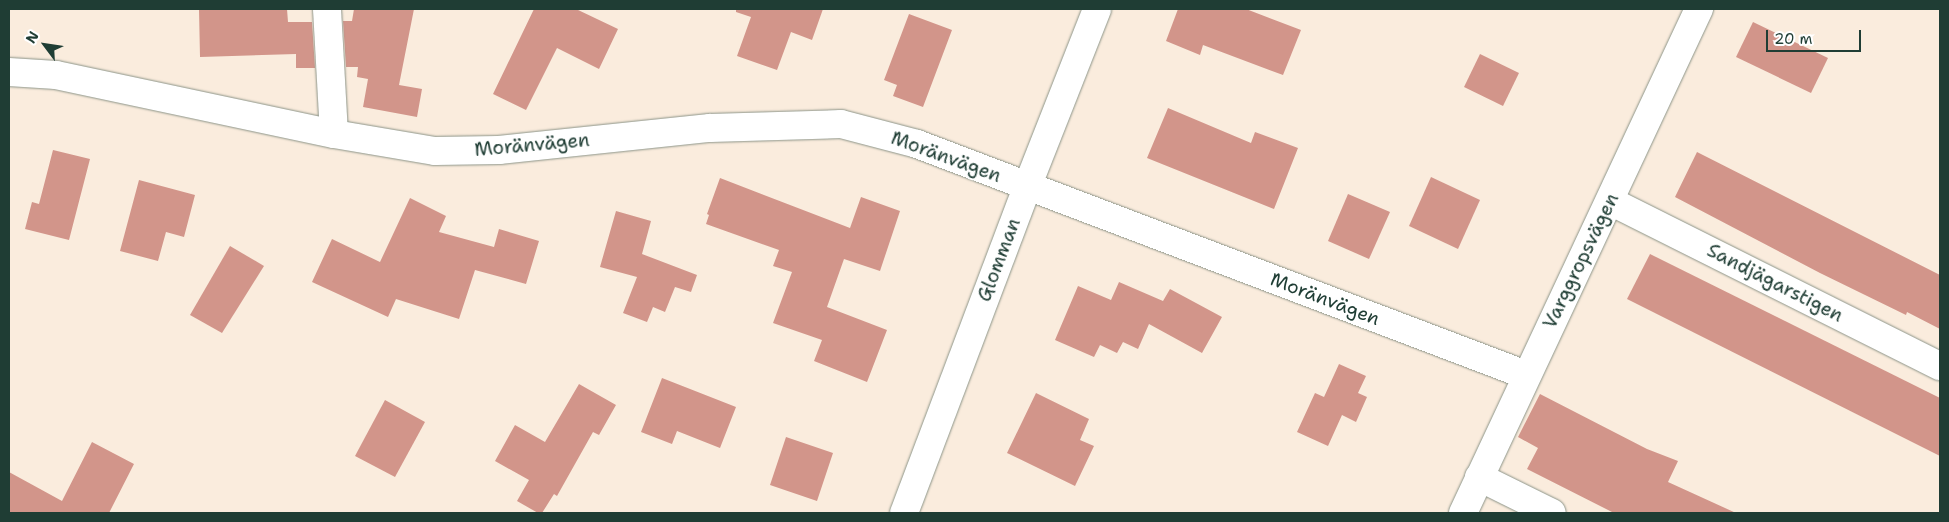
<!DOCTYPE html>
<html>
<head>
<meta charset="utf-8">
<style>
	body { margin:0 }
	#map { position:relative; width:1949px; height:522px; overflow:hidden; background:#faecdd; font-family:"Shantell Sans",sans-serif }
	div>[style] { position:absolute }
	.building>* { inset:0; background:#d2958a }
	.roads { filter:drop-shadow(0 0 1px #8c9488) drop-shadow(0 0 1px #8c9488) }
	.minor>* { height:28px; margin:-14px; padding:0 14px; transform-origin:14px; border-radius:14px; background:#fff }
	span { translate:-50% -50%; white-space:nowrap; text-align:center; line-height:1.15; -webkit-text-stroke:4px #fff; paint-order:stroke }
	.street-label { font-size:19px; color:#1f3d34 }
	.frame { position:absolute; inset:0; border:10px solid #1f3d34; pointer-events:none }
	.north { position:absolute; left:20px; top:20px; width:50px; height:50px; -webkit-text-stroke:4px #fff; paint-order:stroke; rotate:301deg; font-size:14px; font-weight:700; line-height:20px; text-align:center; color:#1f3d34 }
	.north::after { content:''; display:block; margin:auto; width:18px; height:22px; background:#1f3d34; clip-path:polygon(50% 0,100% 100%,50% 72%,0 100%) }
	.scale { position:absolute; left:1766px; top:30px; width:95px; height:22px; box-sizing:border-box; border:2px solid #1f3d34; border-top:0; padding-left:6px; font-size:15px; line-height:18px; white-space:nowrap; color:#1f3d34; -webkit-text-stroke:4px #fff; paint-order:stroke }
</style>
</head>
<body>
<div id="map">
	<div class="building">
		<div style="clip-path:polygon(199px 9px,287px 9px,288px 22px,312px 22px,315px 68px,296px 68px,296px 54px,200px 57px)"></div>
		<div style="clip-path:polygon(354px 9px,414px 9px,399px 85px,422px 89px,417px 117px,363px 107px,368px 79px,357px 77px,358px 67px,346px 67px,343px 21px,352px 21px)"></div>
		<div style="clip-path:polygon(534px 9px,576px 9px,618px 29px,599px 69px,557px 48px,526px 110px,493px 94px)"></div>
		<div style="clip-path:polygon(736px 9px,823px 9px,812px 40px,791px 32px,777px 70px,737px 56px,751px 17px,736px 12px)"></div>
		<div style="clip-path:polygon(1178px 9px,1246px 9px,1301px 30px,1283px 75px,1203px 45px,1200px 55px,1166px 41px)"></div>
		<div style="clip-path:polygon(909px 14px,952px 30px,923px 107px,893px 96px,897px 85px,884px 80px)"></div>
		<div style="clip-path:polygon(1753px 22px,1828px 58px,1811px 93px,1736px 57px)"></div>
		<div style="clip-path:polygon(1480px 54px,1519px 73px,1503px 106px,1464px 87px)"></div>
		<div style="clip-path:polygon(1168px 108px,1251px 143px,1255px 132px,1298px 148px,1274px 209px,1147px 158px)"></div>
		<div style="clip-path:polygon(53px 150px,90px 159px,69px 240px,25px 229px,32px 202px,39px 204px)"></div>
		<div style="clip-path:polygon(1697px 152px,1940px 275px,1940px 329px,1907px 312px,1906px 315px,1820px 273px,1675px 197px)"></div>
		<div style="clip-path:polygon(1431px 177px,1480px 200px,1458px 249px,1409px 226px)"></div>
		<div style="clip-path:polygon(720px 178px,850px 228px,861px 197px,900px 211px,880px 271px,844px 259px,827px 307px,887px 330px,867px 382px,814px 361px,822px 340px,773px 323px,792px 272px,773px 266px,779px 250px,706px 224px,709px 215px,707px 214px)"></div>
		<div style="clip-path:polygon(139px 180px,195px 195px,184px 237px,166px 232px,158px 261px,120px 251px)"></div>
		<div style="clip-path:polygon(1348px 194px,1390px 212px,1369px 259px,1328px 241px)"></div>
		<div style="clip-path:polygon(410px 198px,446px 216px,439px 232px,494px 247px,499px 229px,539px 241px,526px 284px,475px 270px,459px 319px,396px 299px,388px 317px,312px 282px,332px 239px,380px 262px)"></div>
		<div style="clip-path:polygon(616px 211px,651px 221px,642px 254px,697px 275px,691px 292px,675px 287px,665px 312px,653px 307px,647px 322px,623px 313px,637px 277px,600px 267px)"></div>
		<div style="clip-path:polygon(230px 246px,264px 266px,222px 333px,190px 315px)"></div>
		<div style="clip-path:polygon(1650px 254px,1940px 398px,1940px 456px,1627px 299px)"></div>
		<div style="clip-path:polygon(1119px 282px,1163px 301px,1170px 289px,1222px 317px,1202px 353px,1149px 324px,1138px 349px,1123px 342px,1117px 353px,1100px 345px,1094px 357px,1055px 340px,1078px 286px,1111px 300px)"></div>
		<div style="clip-path:polygon(1339px 364px,1366px 376px,1358px 393px,1367px 397px,1356px 422px,1342px 415px,1328px 446px,1297px 432px,1315px 393px,1324px 397px)"></div>
		<div style="clip-path:polygon(662px 378px,736px 407px,720px 448px,677px 431px,672px 444px,641px 432px)"></div>
		<div style="clip-path:polygon(579px 384px,616px 405px,599px 435px,593px 432px,557px 496px,554px 494px,542px 513px,538px 513px,517px 501px,529px 480px,495px 461px,515px 425px,545px 442px)"></div>
		<div style="clip-path:polygon(1036px 393px,1089px 419px,1080px 440px,1094px 446px,1075px 486px,1007px 453px)"></div>
		<div style="clip-path:polygon(1540px 394px,1647px 449px,1678px 461px,1668px 482px,1736px 513px,1614px 513px,1527px 469px,1538px 448px,1518px 437px)"></div>
		<div style="clip-path:polygon(385px 400px,425px 422px,395px 477px,355px 456px)"></div>
		<div style="clip-path:polygon(786px 437px,833px 453px,817px 501px,770px 485px)"></div>
		<div style="clip-path:polygon(92px 442px,134px 464px,109px 513px,9px 513px,9px 472px,62px 501px)"></div>
	</div>
	<div class="roads">
		<div class="minor">
			<div style="left:327px;top:9px;width:125px;rotate:86.8deg"></div>
			<div style="left:9px;top:72px;width:47px;rotate:3.7deg"></div>
			<div style="left:56px;top:75px;width:284px;rotate:12deg"></div>
			<div style="left:334px;top:134px;width:102px;rotate:9.6deg"></div>
			<div style="left:435px;top:151px;width:64px;rotate:-0.9deg"></div>
			<div style="left:499px;top:150px;width:212px;rotate:-6deg"></div>
			<div style="left:710px;top:128px;width:131px;rotate:-1.7deg"></div>
			<div style="left:841px;top:124px;width:79px;rotate:14.7deg"></div>
			<div style="left:917px;top:144px;width:651px;rotate:20.77deg"></div>
			<div style="left:1610px;top:201px;width:369px;rotate:26.6deg"></div>
			<div style="left:1479px;top:477px;width:81px;rotate:26.3deg"></div>
			<div style="left:904px;top:513px;width:348px;rotate:-69.3deg"></div>
			<div style="left:1027px;top:187px;width:191px;rotate:-68.5deg"></div>
			<div style="left:1463px;top:513px;width:557px;rotate:-64.91deg"></div>
		</div>
	</div>
	<div class="street-label">
		<span style="left:532px;top:145px;rotate:-5deg">Moränvägen</span>
		<span style="left:946px;top:157px;rotate:20deg">Moränvägen</span>
		<span style="left:999px;top:260px;rotate:-69deg">Glomman</span>
		<span style="left:1581px;top:261px;rotate:-64deg">Varggropsvägen</span>
		<span style="left:1775px;top:283px;rotate:27deg">Sandjägarstigen</span>
		<span style="left:1325px;top:299px;rotate:21deg">Moränvägen</span>
	</div>
	<div class="frame"></div>
	<div class="north">N</div>
	<div class="scale">20 m</div>
</div>
</body>
</html>
